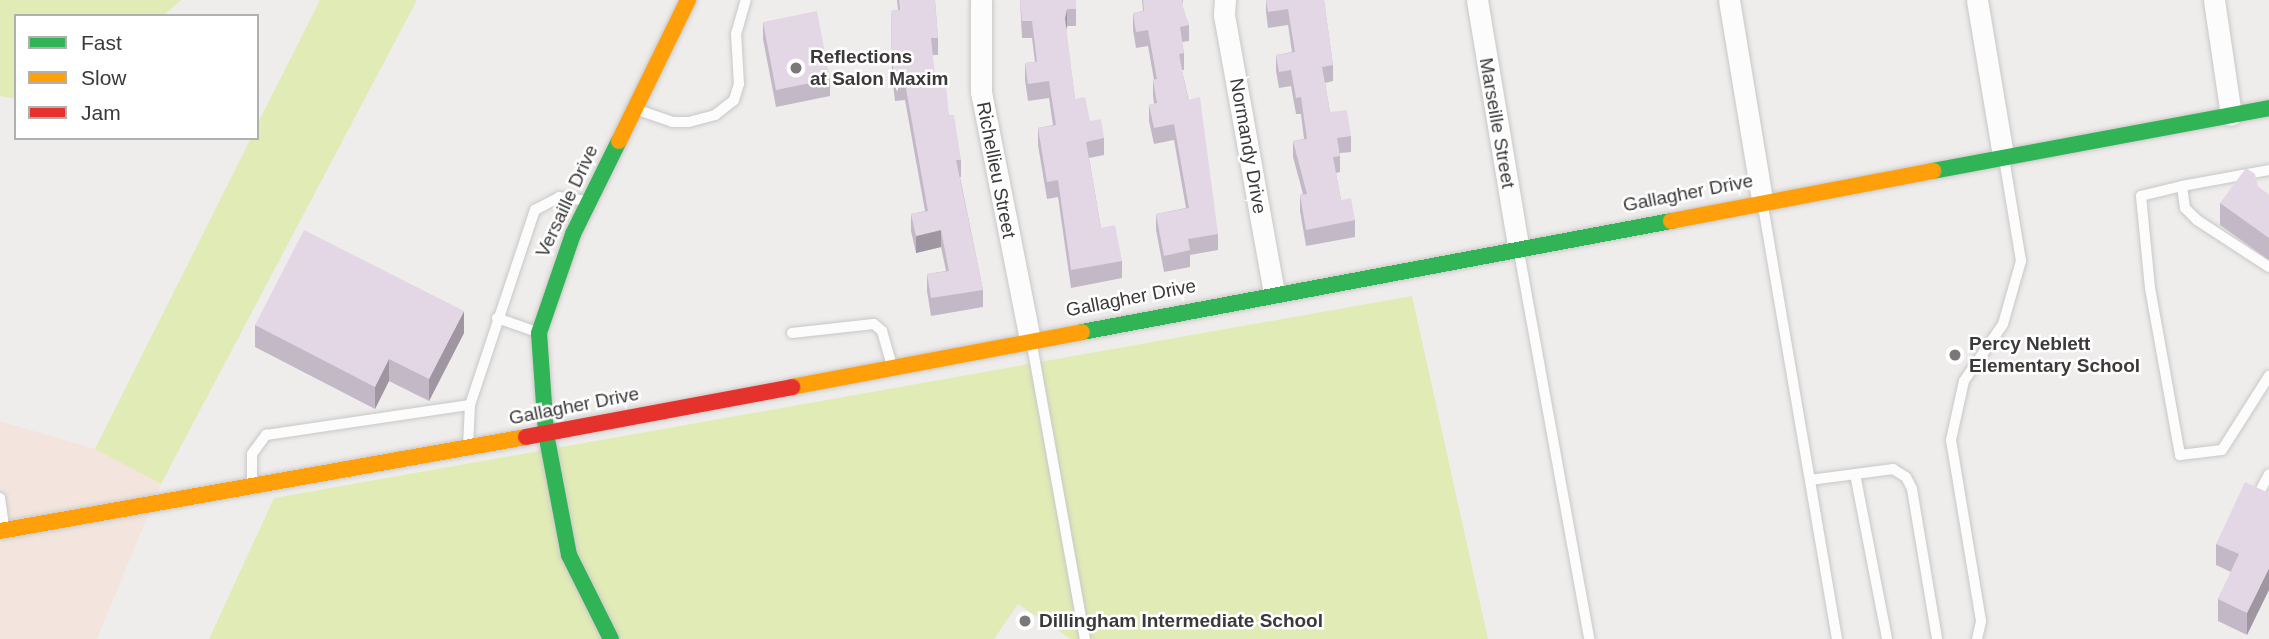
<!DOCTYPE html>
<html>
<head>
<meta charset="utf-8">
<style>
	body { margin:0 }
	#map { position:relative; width:2269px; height:639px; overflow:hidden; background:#efedec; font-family:Helvetica,sans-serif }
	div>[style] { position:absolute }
	.commercial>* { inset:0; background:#f3e5de }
	.green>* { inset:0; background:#e1ebb6 }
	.roads { filter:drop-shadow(0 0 2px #c8c8c7) drop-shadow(0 0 2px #c8c8c7) }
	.lane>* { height:10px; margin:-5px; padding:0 5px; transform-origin:5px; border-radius:5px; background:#fdfcfc }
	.street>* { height:21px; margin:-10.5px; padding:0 10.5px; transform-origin:10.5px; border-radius:10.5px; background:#fdfcfc }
	.fast>* { height:16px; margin:-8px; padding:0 8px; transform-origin:8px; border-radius:8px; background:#30b455 }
	.slow>* { height:16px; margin:-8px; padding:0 8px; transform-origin:8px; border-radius:8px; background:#ff9f0a }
	.jam>* { height:16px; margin:-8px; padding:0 8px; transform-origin:8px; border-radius:8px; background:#e5322d }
	.wall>* { inset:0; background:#c3b9c6 }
	.shaded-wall>* { inset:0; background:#9f96a1 }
	.building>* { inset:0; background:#e3d7e6 }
	.dots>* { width:19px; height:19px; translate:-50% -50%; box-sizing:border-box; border:4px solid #fff; border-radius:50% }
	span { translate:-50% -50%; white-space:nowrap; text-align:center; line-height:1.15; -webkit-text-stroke:5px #fff; paint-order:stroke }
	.poi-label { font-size:19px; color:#3b3939; font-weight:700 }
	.left { translate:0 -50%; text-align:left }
	.street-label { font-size:19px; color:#3b3939 }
	.legend { position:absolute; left:14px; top:14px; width:245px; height:126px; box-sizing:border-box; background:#fff; border:2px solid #b1b0b0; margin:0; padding:9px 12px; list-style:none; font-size:21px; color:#3b3939 }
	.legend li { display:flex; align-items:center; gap:14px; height:35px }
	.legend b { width:35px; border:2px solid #b1b0b0 }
</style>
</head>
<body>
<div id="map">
	<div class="commercial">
		<div style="clip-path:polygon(0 421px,95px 449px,161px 484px,97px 639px,0 639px)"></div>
	</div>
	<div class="green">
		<div style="clip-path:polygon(0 0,181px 0,163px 16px,16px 16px,16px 99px,0 96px)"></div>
		<div style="clip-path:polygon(320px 0,417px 0,161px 484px,95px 449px,251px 138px,257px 138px,257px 125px)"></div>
		<div style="clip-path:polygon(1412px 296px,1488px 639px,1071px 639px,1018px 604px,994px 639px,209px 639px,274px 498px)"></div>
	</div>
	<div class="roads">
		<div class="lane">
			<div style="left:638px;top:110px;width:36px;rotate:19deg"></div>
			<div style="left:672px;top:122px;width:17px"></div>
			<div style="left:689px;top:122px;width:27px;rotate:-15deg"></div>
			<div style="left:715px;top:115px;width:24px;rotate:-38deg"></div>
			<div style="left:734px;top:100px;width:17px;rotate:-73deg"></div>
			<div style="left:739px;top:84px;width:50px;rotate:-93.4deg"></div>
			<div style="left:736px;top:34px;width:35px;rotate:-74deg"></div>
			<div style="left:2182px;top:186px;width:88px;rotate:-10.4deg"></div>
			<div style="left:1763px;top:206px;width:439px;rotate:80.3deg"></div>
			<div style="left:1519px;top:252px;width:393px;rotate:79.7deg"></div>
			<div style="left:2269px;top:267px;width:86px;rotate:-146.9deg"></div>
			<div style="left:2197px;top:220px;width:17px;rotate:-135deg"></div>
			<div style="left:2185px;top:208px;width:22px;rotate:-98deg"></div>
			<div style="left:2182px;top:186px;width:42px;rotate:166.3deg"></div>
			<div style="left:2141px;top:196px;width:92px;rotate:84.4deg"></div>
			<div style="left:2150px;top:288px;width:170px;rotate:79.8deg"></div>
			<div style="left:2180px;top:455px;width:42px;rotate:-6.8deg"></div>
			<div style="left:2222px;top:450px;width:88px;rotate:-57.6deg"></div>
			<div style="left:497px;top:318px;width:42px;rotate:19.3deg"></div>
			<div style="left:792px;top:333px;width:82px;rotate:-6.3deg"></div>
			<div style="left:874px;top:324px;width:11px;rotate:41deg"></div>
			<div style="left:882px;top:331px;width:36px;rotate:74deg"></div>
			<div style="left:1032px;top:345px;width:299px;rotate:79.8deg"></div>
			<div style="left:468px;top:446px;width:41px;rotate:-87.2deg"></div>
			<div style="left:470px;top:405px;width:206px;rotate:-71.6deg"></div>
			<div style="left:535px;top:210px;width:27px;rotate:-28deg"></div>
			<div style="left:559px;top:197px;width:28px;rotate:8deg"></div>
			<div style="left:1855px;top:474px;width:168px;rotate:79deg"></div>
			<div style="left:1810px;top:480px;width:84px;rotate:-7.5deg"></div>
			<div style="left:1893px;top:469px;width:15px;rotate:32deg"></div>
			<div style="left:1906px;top:477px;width:13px;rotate:63deg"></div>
			<div style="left:1912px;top:489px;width:152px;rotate:80.5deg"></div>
			<div style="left:252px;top:483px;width:29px;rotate:-90deg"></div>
			<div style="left:252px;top:454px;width:24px;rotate:-54deg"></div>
			<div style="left:266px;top:435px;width:206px;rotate:-8.4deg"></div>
			<div style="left:2260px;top:491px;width:19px;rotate:-62deg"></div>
			<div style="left:0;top:498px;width:29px;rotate:82deg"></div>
			<div style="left:1977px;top:639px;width:18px;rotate:-77deg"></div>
			<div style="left:1981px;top:621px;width:183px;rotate:-99.4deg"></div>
			<div style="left:1951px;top:440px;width:60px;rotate:-77.6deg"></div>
			<div style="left:1964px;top:381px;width:69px;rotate:-55.6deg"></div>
			<div style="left:2003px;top:324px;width:66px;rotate:-74.1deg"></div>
			<div style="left:2021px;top:261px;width:104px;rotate:-99.4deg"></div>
		</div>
		<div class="street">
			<div style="left:981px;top:0;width:92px;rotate:90deg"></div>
			<div style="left:981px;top:92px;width:252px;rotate:78.8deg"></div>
			<div style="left:1225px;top:0;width:15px;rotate:94deg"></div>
			<div style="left:1224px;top:15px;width:281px;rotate:79.8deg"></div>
			<div style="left:1477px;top:0;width:249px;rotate:80.5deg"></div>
			<div style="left:1729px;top:0;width:203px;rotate:80.6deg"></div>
			<div style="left:1977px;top:0;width:157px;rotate:80.5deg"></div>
			<div style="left:2214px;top:0;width:116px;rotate:81.6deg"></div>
		</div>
		<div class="fast">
			<div style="left:1933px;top:171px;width:342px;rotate:-10.6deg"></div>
			<div style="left:1082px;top:332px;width:599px;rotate:-10.67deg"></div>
			<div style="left:611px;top:639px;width:94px;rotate:-116.6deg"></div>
			<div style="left:569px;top:555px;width:124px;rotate:-100.7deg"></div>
			<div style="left:546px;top:433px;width:100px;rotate:-94deg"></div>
			<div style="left:539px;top:333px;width:105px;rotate:-71deg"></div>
			<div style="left:573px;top:234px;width:104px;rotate:-63.7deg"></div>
		</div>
		<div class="slow">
			<div style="left:619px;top:141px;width:157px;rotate:-63.9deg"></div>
			<div style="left:1671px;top:221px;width:267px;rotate:-10.8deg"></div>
			<div style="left:792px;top:387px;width:295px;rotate:-10.7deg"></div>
			<div style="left:0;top:531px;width:534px;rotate:-10.13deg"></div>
		</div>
		<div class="jam">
			<div style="left:526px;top:437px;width:271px;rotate:-10.6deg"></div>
		</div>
	</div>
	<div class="wall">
		<div style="clip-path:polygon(897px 0,935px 0,938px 38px,938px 55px,932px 55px,935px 77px,949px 115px,961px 160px,961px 177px,960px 177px,983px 290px,983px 307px,931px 316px,927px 291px,927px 274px,946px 271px,941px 247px,916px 253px,911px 231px,911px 214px,925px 211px,905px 100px,895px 101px,892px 75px,891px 11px,898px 10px)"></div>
		<div style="clip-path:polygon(1020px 0,1076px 0,1076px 26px,1067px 26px,1066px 30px,1075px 99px,1090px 121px,1104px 138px,1104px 155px,1089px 158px,1101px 228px,1122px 261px,1122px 278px,1071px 288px,1058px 197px,1047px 199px,1038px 145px,1038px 128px,1053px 125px,1049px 98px,1028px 101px,1025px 80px,1025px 63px,1035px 62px,1032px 38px,1022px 38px)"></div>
		<div style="clip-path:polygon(1142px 0,1183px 0,1182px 6px,1189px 25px,1189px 41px,1182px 42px,1184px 53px,1184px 70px,1182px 70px,1218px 234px,1218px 250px,1190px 255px,1190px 267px,1164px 272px,1156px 230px,1156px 214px,1186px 208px,1174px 140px,1154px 144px,1149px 121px,1149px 105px,1154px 104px,1153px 96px,1153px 80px,1154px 80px,1148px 46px,1136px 48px,1133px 30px,1133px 13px,1143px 11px)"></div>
		<div style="clip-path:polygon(1266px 0,1324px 0,1333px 65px,1333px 81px,1325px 83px,1330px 112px,1351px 136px,1351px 152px,1340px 153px,1340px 172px,1336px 173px,1341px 200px,1355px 220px,1355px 237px,1306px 246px,1300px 211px,1300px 195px,1303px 194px,1293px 157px,1293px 141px,1304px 139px,1301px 114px,1296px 114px,1291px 86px,1279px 88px,1276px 71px,1276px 55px,1292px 52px,1288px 25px,1268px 28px,1266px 12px)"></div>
		<div style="clip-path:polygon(763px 22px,830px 79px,830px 96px,776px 107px,763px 39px)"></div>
		<div style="clip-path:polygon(2258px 187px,2269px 195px,2269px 260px,2220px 225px,2220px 203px)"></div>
		<div style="clip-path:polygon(255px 325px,464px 333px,429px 401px,389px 381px,375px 409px,255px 347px)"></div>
		<div style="clip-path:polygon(2269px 493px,2247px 635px,2218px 621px,2218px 599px,2231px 572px,2216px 565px,2216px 544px)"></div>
	</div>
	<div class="shaded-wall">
		<div style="clip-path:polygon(1067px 9px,1067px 26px,1065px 35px,1065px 18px)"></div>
		<div style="clip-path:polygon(941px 230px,941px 247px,916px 253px,916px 236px)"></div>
		<div style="clip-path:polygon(464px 311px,464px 333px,429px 401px,429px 379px)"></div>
		<div style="clip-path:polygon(389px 359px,389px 381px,375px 409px,375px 387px)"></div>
		<div style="clip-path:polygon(2269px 568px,2269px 590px,2247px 635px,2247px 613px)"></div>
	</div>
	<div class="building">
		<div style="clip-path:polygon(899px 0,935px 0,938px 38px,931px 38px,935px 77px,945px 76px,949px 115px,954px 115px,961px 160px,956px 160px,983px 290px,931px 298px,927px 274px,949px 271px,941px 230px,916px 236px,911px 214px,928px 211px,905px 83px,895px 84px,892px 58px,891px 11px,900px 10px)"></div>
		<div style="clip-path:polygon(1020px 0,1076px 0,1076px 9px,1067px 9px,1065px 18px,1075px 99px,1085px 97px,1090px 121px,1101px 119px,1104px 138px,1086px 142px,1101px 228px,1115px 225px,1122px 261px,1071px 270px,1058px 180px,1047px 182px,1038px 128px,1056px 125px,1049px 81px,1028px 84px,1025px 63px,1037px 62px,1032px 21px,1022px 21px)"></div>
		<div style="clip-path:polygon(1143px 0,1182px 0,1182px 4px,1189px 25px,1180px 27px,1184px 53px,1179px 54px,1188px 100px,1200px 97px,1218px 234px,1188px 239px,1190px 250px,1164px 256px,1156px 214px,1189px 208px,1174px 124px,1154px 128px,1149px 105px,1157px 103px,1153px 80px,1157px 79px,1148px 30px,1136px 32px,1133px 13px,1144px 11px)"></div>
		<div style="clip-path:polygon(1266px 0,1324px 0,1333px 65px,1322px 67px,1330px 112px,1347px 110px,1351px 136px,1337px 138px,1340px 156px,1333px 157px,1341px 200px,1351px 198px,1355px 220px,1306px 230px,1300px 195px,1307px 194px,1293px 141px,1307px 139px,1301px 97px,1296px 98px,1291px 70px,1279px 72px,1276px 55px,1295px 52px,1288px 9px,1268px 12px)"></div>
		<div style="clip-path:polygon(817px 11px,830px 79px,776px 90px,763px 22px)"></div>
		<div style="clip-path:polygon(2246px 168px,2255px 174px,2258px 187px,2269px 195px,2269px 238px,2220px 203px)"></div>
		<div style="clip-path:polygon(304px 230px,464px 311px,429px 379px,389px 359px,375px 387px,255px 325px)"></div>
		<div style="clip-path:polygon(2245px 482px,2269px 493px,2269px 568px,2247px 613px,2218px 599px,2239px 554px,2216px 544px)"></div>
	</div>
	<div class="dots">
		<div style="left:796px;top:68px;background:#7a7878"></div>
		<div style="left:1955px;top:355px;background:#7a7878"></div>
		<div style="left:1025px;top:621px;background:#7a7878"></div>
	</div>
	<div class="poi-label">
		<span class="left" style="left:810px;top:68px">Reflections<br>at Salon Maxim</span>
		<span class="left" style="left:1969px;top:355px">Percy Neblett<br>Elementary School</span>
		<span class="left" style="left:1039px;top:621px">Dillingham Intermediate School</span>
	</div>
	<div class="street-label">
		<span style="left:1497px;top:123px;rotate:80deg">Marseille Street</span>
		<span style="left:1248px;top:146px;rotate:80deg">Normandy Drive</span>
		<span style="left:996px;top:170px;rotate:79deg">Richellieu Street</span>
		<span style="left:1688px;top:193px;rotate:-11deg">Gallagher Drive</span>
		<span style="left:567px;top:201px;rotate:-65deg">Versaille Drive</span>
		<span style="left:1131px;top:298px;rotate:-11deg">Gallagher Drive</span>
		<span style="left:574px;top:406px;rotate:-11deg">Gallagher Drive</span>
	</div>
	<ul class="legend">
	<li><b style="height:9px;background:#30b455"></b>Fast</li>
	<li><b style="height:9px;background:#ff9f0a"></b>Slow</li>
	<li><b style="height:9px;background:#e5322d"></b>Jam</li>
	</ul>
</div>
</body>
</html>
